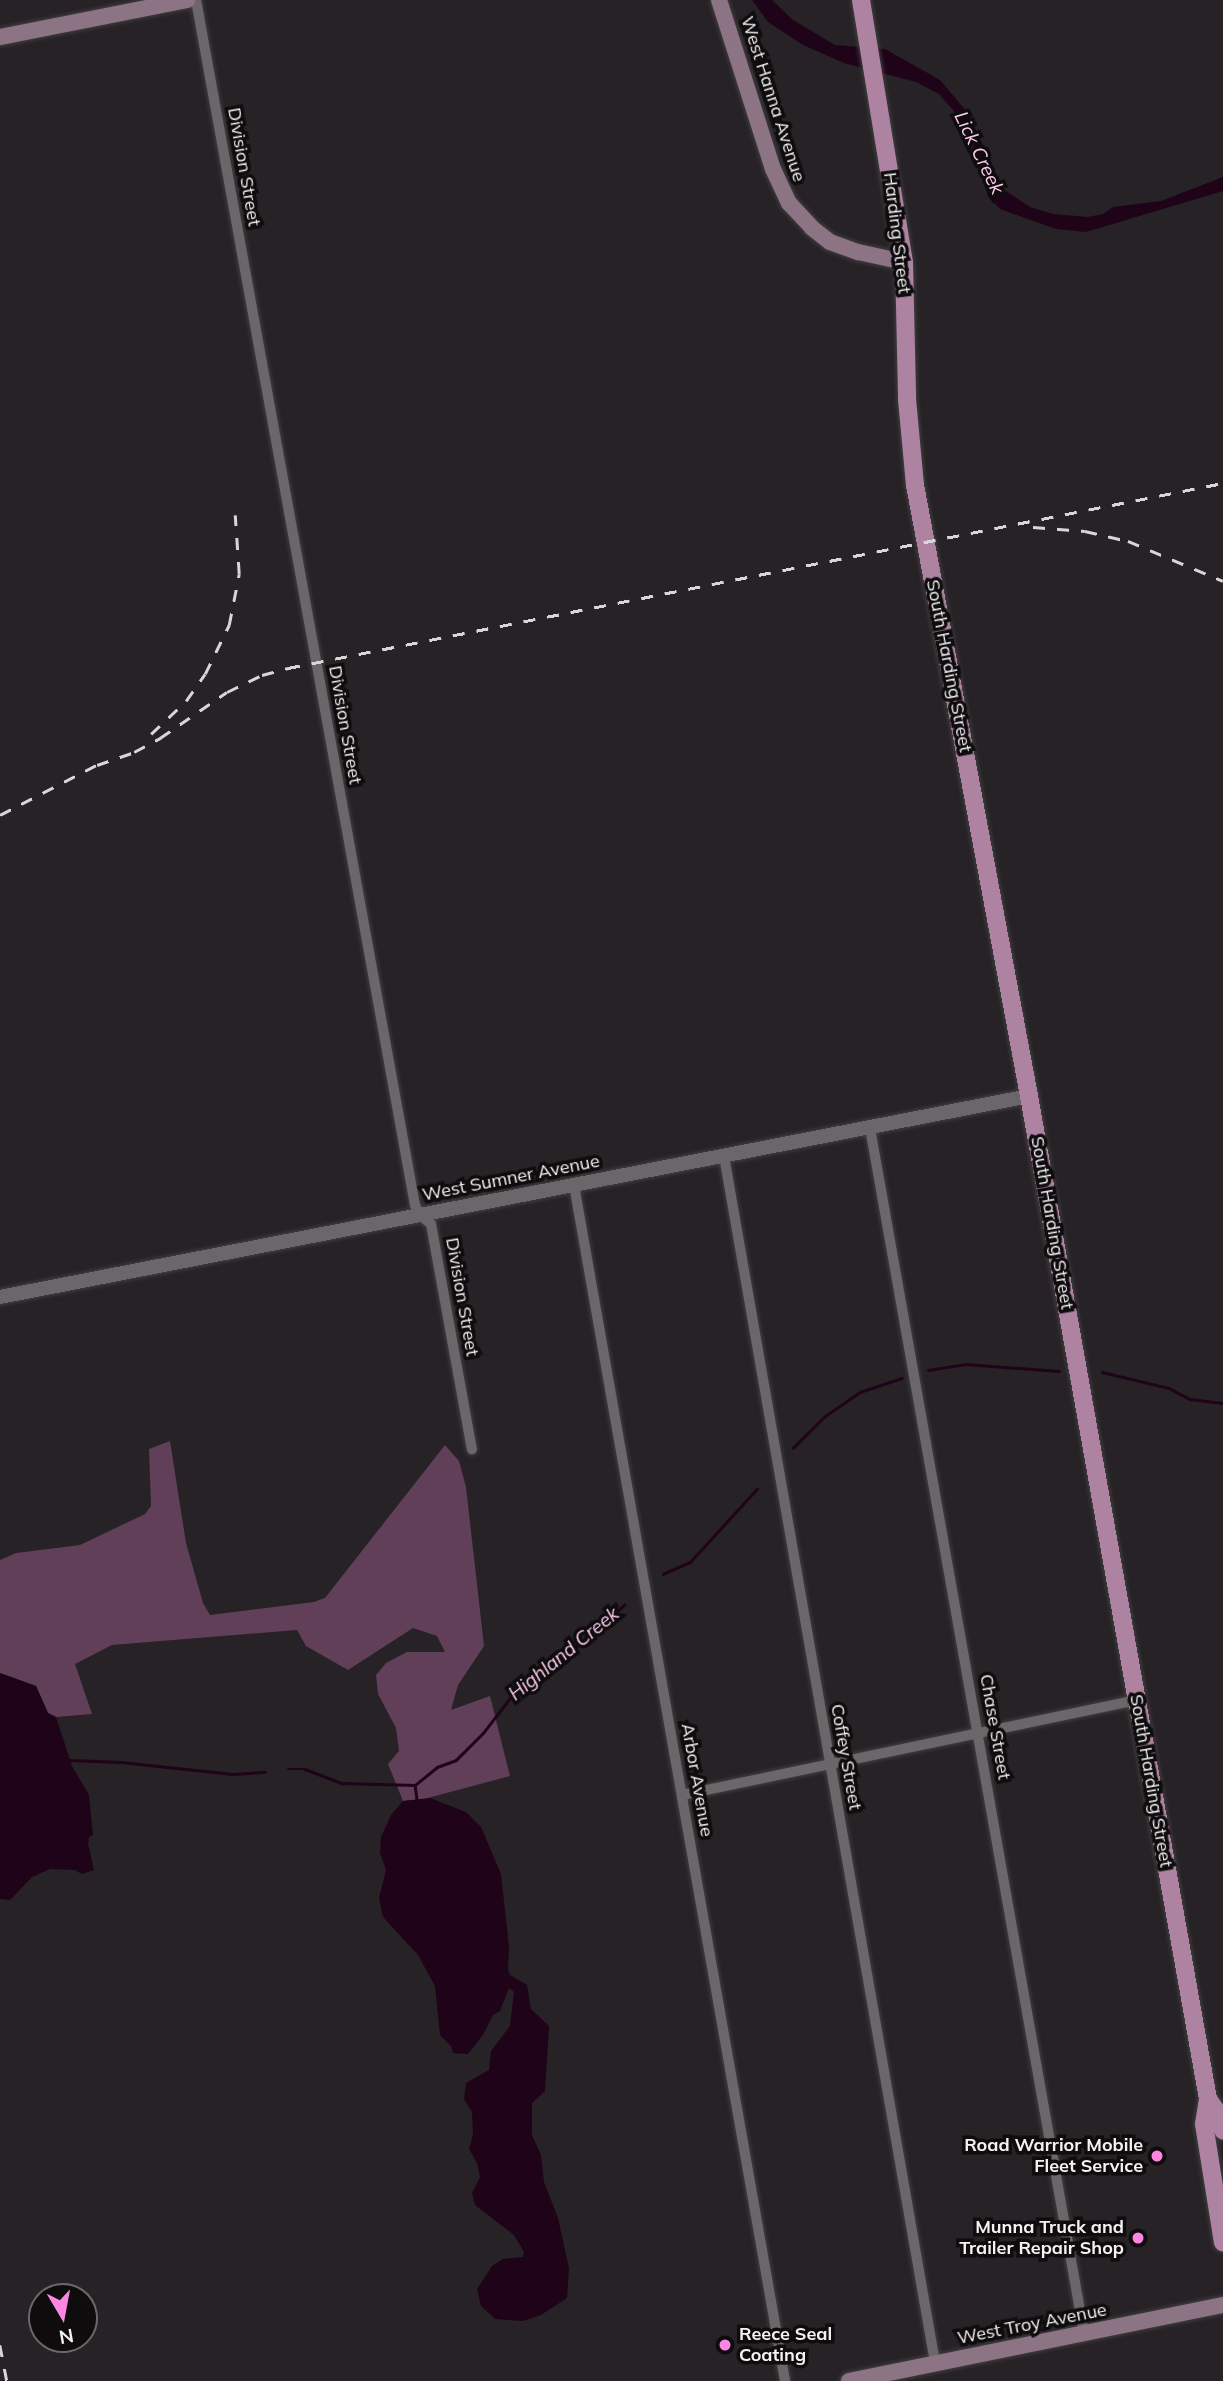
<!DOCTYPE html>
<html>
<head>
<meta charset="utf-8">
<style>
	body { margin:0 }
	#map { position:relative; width:1223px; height:2381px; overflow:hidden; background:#262225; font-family:Mulish,sans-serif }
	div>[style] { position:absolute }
	.forest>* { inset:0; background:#623f59 }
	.water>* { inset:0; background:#1f0319 }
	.stream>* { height:2.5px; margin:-1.25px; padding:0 1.25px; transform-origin:1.25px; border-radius:1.25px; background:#1f0319 }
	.roads { filter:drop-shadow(0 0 2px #413e40) drop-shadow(0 0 2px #413e40) }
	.minor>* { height:10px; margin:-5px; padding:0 5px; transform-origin:5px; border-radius:5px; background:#6b6669 }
	.tertiary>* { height:14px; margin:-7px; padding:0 7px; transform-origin:7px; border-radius:7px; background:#6b6669 }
	.secondary>* { height:16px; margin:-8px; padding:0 8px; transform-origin:8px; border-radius:8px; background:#8c7485 }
	.primary>* { height:18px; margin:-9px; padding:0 9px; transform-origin:9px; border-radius:9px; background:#ad83a1 }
	.rail>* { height:2.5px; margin-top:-1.25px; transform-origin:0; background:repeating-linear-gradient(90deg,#d9d6d8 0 12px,transparent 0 24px) }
	.dots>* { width:19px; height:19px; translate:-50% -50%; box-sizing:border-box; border:4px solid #0e0c0d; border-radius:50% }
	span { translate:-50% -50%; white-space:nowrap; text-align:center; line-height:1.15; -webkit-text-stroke:7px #0e0c0d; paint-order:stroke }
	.street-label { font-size:18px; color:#f4f1f3 }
	.poi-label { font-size:18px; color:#f4f1f3; font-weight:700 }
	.right { translate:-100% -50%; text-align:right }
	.left { translate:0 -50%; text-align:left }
	.water-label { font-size:19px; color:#feccf0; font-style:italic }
	.north { position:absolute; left:28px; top:2283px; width:70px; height:70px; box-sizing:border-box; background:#0e0c0d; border:2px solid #6a6869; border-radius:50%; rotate:170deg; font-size:19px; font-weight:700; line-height:28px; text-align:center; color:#f4f1f3 }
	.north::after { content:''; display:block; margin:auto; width:24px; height:32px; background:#fd86e2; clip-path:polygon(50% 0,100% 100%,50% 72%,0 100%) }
</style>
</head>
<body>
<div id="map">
	<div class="forest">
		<div style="clip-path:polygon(170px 1441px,186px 1543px,203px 1603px,210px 1615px,314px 1602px,325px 1598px,445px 1445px,459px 1461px,466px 1487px,484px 1646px,458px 1685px,451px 1710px,490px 1696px,510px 1776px,424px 1799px,403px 1801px,388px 1764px,399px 1751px,396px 1728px,378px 1694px,376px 1675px,386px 1663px,407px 1652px,445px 1652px,437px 1636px,413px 1628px,348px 1670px,306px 1646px,297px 1630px,112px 1645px,75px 1664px,92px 1714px,56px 1717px,48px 1713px,36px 1686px,0 1673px,0 1560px,16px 1553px,80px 1545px,145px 1514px,151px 1506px,149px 1449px)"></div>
	</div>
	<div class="water">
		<div style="clip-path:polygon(752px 0,772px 0,793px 20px,835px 45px,885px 49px,940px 80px,968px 113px,1003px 189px,1030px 207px,1053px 214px,1088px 217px,1103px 214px,1113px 207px,1161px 201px,1223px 177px,1223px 191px,1086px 232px,1056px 229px,1000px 209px,988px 197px,977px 154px,961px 119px,939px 94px,916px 82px,844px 63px,803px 45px,768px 22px)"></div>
		<div style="clip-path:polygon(0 1673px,36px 1686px,48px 1713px,56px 1717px,72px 1766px,89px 1795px,93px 1835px,89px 1837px,88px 1844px,94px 1870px,82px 1874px,75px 1870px,50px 1869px,32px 1877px,10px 1900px,0 1899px)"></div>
		<div style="clip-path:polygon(430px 1798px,466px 1812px,481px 1827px,501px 1874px,509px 1947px,508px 1970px,510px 1975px,527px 1985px,531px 2009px,549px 2026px,545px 2091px,532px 2103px,532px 2135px,541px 2155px,544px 2182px,558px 2218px,569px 2268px,567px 2298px,541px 2315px,523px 2321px,495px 2319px,481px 2306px,477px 2289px,492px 2266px,503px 2259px,523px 2257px,524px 2252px,514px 2235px,475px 2205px,472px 2193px,480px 2177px,477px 2163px,469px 2149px,473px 2135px,472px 2112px,464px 2099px,466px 2083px,489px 2070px,491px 2051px,510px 2026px,514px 1992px,509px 1988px,500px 2011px,493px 2015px,483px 2035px,468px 2054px,453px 2053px,451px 2046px,440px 2035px,435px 1986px,418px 1955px,383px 1917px,379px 1898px,386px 1870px,380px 1853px,381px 1837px,391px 1815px,403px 1801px)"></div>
	</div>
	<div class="stream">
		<div style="left:928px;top:1370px;width:37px;rotate:-9deg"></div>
		<div style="left:965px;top:1364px;width:94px;rotate:4.3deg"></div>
		<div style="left:1102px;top:1372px;width:69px;rotate:13.4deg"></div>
		<div style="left:1169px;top:1388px;width:24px;rotate:28deg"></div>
		<div style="left:1190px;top:1399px;width:33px;rotate:7deg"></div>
		<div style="left:793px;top:1448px;width:45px;rotate:-45deg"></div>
		<div style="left:825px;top:1416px;width:42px;rotate:-34.4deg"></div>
		<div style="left:860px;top:1392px;width:44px;rotate:-18.4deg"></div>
		<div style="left:663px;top:1574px;width:30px;rotate:-24deg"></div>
		<div style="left:690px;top:1562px;width:99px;rotate:-47.5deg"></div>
		<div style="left:70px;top:1760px;width:51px;rotate:2.2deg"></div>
		<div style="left:121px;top:1762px;width:114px;rotate:6.1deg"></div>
		<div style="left:234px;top:1774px;width:31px;rotate:-4deg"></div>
		<div style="left:288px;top:1769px;width:17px"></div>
		<div style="left:305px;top:1769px;width:40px;rotate:21deg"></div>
		<div style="left:342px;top:1783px;width:73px;rotate:1.6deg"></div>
		<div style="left:415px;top:1785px;width:28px;rotate:-39deg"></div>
		<div style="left:437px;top:1767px;width:20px;rotate:-20deg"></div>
		<div style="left:456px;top:1760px;width:38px;rotate:-45deg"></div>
		<div style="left:483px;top:1733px;width:56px;rotate:-52.3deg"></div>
		<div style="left:517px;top:1689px;width:65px;rotate:-34.9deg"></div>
		<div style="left:570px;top:1652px;width:72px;rotate:-41deg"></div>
		<div style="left:415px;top:1785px;width:14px;rotate:82deg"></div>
	</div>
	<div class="roads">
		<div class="minor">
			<div style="left:196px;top:0;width:1225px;rotate:79.7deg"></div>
			<div style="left:415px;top:1205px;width:11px;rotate:63deg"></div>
			<div style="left:420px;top:1215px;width:14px;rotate:39deg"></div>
			<div style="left:431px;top:1224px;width:229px;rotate:79.7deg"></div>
			<div style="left:870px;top:1128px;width:1224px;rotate:79.93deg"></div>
			<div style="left:724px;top:1156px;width:1225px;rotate:80.08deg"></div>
			<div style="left:574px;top:1185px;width:1214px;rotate:79.99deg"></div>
			<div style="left:682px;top:1795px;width:464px;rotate:-11.8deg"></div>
		</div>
		<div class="tertiary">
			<div style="left:0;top:1297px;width:1048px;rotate:-11.05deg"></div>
		</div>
		<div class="secondary">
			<div style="left:719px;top:0;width:177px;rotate:72.3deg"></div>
			<div style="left:773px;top:169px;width:38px;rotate:65deg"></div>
			<div style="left:789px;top:203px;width:34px;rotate:47deg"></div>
			<div style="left:812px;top:228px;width:23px;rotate:38deg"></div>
			<div style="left:830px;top:242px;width:30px;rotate:20deg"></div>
			<div style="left:858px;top:252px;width:47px;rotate:12.3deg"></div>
			<div style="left:0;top:37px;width:191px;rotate:-11.2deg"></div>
			<div style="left:849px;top:2381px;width:382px;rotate:-11.5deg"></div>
		</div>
		<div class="primary">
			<div style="left:861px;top:0;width:266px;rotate:80.7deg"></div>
			<div style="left:904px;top:262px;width:137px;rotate:88.7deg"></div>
			<div style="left:907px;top:399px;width:86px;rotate:84.7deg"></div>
			<div style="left:915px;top:485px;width:622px;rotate:79.43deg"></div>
			<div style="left:1029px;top:1096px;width:1019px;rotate:79.88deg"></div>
			<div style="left:1208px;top:2099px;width:19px;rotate:55deg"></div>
			<div style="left:1219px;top:2115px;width:16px;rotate:75deg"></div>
			<div style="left:1208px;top:2099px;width:25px;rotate:99deg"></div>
			<div style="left:1204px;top:2124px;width:120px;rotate:80.9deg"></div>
		</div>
	</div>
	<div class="rail">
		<div style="left:1033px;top:527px;width:52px;rotate:4.4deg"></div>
		<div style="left:1085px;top:531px;width:44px;rotate:13.1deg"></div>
		<div style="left:1128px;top:541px;width:103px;rotate:22.8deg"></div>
		<div style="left:151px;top:734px;width:48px;rotate:-43.3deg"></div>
		<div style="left:186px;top:701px;width:33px;rotate:-55deg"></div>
		<div style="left:205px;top:674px;width:55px;rotate:-63.9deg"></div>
		<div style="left:229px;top:625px;width:52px;rotate:-78.9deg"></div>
		<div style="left:239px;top:574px;width:59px;rotate:-93.9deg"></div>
		<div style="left:97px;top:765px;width:39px;rotate:-19deg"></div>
		<div style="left:134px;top:752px;width:30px;rotate:-28deg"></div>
		<div style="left:160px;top:738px;width:81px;rotate:-34.5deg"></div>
		<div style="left:227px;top:692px;width:39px;rotate:-26deg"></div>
		<div style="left:262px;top:675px;width:27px;rotate:-15deg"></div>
		<div style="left:288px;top:668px;width:953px;rotate:-11.19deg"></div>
		<div style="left:0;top:815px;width:119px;rotate:-27.4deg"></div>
		<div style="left:0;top:2345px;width:37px;rotate:79deg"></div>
	</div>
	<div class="dots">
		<div style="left:1157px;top:2156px;background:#fd86e2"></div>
		<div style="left:1138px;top:2238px;background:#fd86e2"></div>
		<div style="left:725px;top:2345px;background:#fd86e2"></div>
	</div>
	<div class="street-label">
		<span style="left:773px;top:99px;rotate:72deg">West Hanna Avenue</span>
		<span style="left:244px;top:167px;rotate:80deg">Division Street</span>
		<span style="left:897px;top:233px;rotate:83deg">Harding Street</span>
		<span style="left:949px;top:666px;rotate:79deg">South Harding Street</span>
		<span style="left:345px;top:725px;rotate:80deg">Division Street</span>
		<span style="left:511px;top:1178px;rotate:-11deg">West Sumner Avenue</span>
		<span style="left:1052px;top:1223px;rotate:80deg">South Harding Street</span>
		<span style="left:462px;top:1297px;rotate:80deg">Division Street</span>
		<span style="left:995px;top:1727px;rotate:80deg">Chase Street</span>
		<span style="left:846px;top:1757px;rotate:80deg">Coffey Street</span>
		<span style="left:697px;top:1780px;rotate:80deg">Arbor Avenue</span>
		<span style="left:1151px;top:1781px;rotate:80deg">South Harding Street</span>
		<span style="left:1032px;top:2324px;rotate:-11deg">West Troy Avenue</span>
	</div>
	<div class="poi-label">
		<span class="right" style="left:1143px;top:2156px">Road Warrior Mobile<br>Fleet Service</span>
		<span class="right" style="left:1124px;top:2238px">Munna Truck and<br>Trailer Repair Shop</span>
		<span class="left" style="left:739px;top:2345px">Reece Seal<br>Coating</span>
	</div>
	<div class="water-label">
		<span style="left:979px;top:153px;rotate:64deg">Lick Creek</span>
		<span style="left:564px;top:1654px;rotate:-39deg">Highland Creek</span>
	</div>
	<div class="north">N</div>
</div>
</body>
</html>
